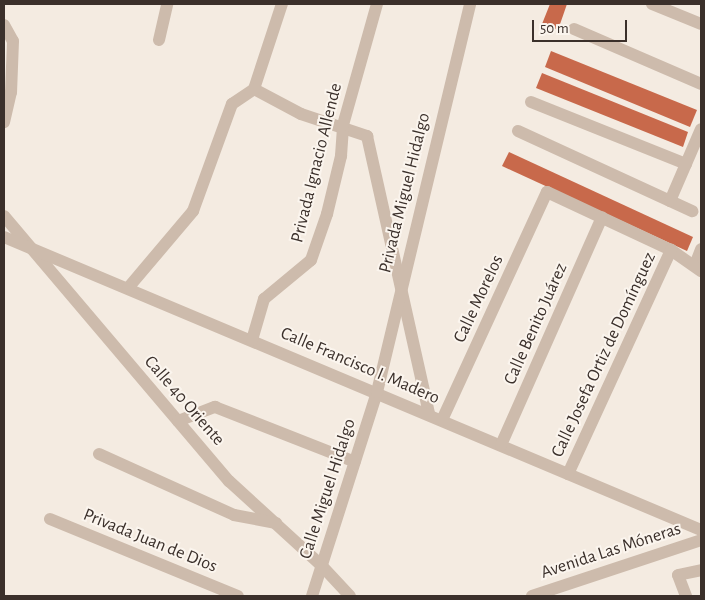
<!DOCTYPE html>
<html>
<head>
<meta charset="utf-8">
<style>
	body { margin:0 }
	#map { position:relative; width:705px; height:600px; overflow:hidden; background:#f4ebe1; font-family:"Alegreya Sans",sans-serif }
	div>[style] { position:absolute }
	.building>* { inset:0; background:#c8694b }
	.minor>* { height:12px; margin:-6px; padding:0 6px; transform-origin:6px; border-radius:6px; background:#cdbbac }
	span { translate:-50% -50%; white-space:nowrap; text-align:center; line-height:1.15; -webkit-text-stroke:4px #fbf5ee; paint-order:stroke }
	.street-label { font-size:18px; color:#3b302b }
	.frame { position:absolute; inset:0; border:5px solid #3b302b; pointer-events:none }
	.scale { position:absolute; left:532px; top:20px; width:95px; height:22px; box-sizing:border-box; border:2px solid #3b302b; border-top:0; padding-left:6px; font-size:15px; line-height:18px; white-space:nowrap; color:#3b302b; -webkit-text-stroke:4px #fbf5ee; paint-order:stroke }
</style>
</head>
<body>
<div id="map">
	<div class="building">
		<div style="clip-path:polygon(550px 4px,567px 4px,558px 30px,542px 24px)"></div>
		<div style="clip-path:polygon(551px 51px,697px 110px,690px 127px,545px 67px)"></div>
		<div style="clip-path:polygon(542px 73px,688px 132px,683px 147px,536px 88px)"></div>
		<div style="clip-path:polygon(509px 152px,693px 237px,687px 251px,502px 166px)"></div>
	</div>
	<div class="minor">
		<div style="left:652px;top:4px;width:53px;rotate:22.2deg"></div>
		<div style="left:4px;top:25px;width:18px;rotate:61deg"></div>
		<div style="left:13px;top:41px;width:51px;rotate:92.2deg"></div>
		<div style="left:11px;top:92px;width:31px;rotate:103deg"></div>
		<div style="left:574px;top:29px;width:138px;rotate:23.4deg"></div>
		<div style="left:159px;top:40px;width:37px;rotate:-77deg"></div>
		<div style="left:254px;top:89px;width:53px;rotate:28deg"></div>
		<div style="left:301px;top:114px;width:70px;rotate:18.4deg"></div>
		<div style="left:367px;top:136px;width:285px;rotate:77.4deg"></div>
		<div style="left:254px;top:89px;width:89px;rotate:-71.8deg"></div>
		<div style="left:531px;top:102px;width:167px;rotate:21.8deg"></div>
		<div style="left:518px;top:131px;width:192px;rotate:24.7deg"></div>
		<div style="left:670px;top:201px;width:78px;rotate:-66.7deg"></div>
		<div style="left:4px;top:216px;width:348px;rotate:49.7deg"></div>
		<div style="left:229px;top:481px;width:126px;rotate:42.4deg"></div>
		<div style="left:322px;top:566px;width:41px;rotate:47deg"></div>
		<div style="left:4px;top:237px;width:756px;rotate:22.8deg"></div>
		<div style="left:695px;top:265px;width:17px;rotate:-69deg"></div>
		<div style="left:128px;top:288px;width:101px;rotate:-49.8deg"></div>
		<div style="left:193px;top:211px;width:114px;rotate:-70deg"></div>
		<div style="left:232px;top:104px;width:27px;rotate:-34deg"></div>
		<div style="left:252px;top:340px;width:43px;rotate:-73.7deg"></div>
		<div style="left:264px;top:299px;width:61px;rotate:-39.7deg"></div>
		<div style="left:311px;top:260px;width:49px;rotate:-70.8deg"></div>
		<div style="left:327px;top:214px;width:60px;rotate:-76.4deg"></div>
		<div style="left:341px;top:156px;width:31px;rotate:-86deg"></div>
		<div style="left:343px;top:125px;width:126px;rotate:-74.3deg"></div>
		<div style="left:442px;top:420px;width:251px;rotate:-65.3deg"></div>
		<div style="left:547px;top:192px;width:137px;rotate:25.1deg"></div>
		<div style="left:671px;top:250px;width:37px;rotate:35deg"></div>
		<div style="left:178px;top:421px;width:40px;rotate:-21deg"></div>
		<div style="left:215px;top:407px;width:150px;rotate:21.4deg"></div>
		<div style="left:501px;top:445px;width:249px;rotate:-66.1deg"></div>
		<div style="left:99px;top:454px;width:148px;rotate:24.3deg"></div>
		<div style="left:234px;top:515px;width:43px;rotate:10.8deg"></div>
		<div style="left:568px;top:474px;width:247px;rotate:-65.3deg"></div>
		<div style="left:50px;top:519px;width:203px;rotate:22.3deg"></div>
		<div style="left:312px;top:596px;width:214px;rotate:-72.3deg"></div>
		<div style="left:377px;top:392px;width:399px;rotate:-76.5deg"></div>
		<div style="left:532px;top:596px;width:178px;rotate:-18.3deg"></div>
		<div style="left:686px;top:596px;width:22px;rotate:-111deg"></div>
		<div style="left:678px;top:575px;width:24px;rotate:-12deg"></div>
	</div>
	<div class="street-label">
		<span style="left:317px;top:163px;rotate:-76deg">Privada Ignacio Allende</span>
		<span style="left:405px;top:193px;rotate:-76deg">Privada Miguel Hidalgo</span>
		<span style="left:479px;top:299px;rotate:-65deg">Calle Morelos</span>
		<span style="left:536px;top:324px;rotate:-66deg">Calle Benito Juárez</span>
		<span style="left:604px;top:355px;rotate:-65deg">Calle Josefa Ortiz de Domínguez</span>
		<span style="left:360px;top:366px;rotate:23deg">Calle Francisco I. Madero</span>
		<span style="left:184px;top:401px;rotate:49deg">Calle 40 Oriente</span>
		<span style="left:328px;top:489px;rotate:-72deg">Calle Miguel Hidalgo</span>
		<span style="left:150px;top:541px;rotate:22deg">Privada Juan de Dios</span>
		<span style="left:611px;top:551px;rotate:-18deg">Avenida Las Móneras</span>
	</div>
	<div class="frame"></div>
	<div class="scale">50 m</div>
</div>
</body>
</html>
